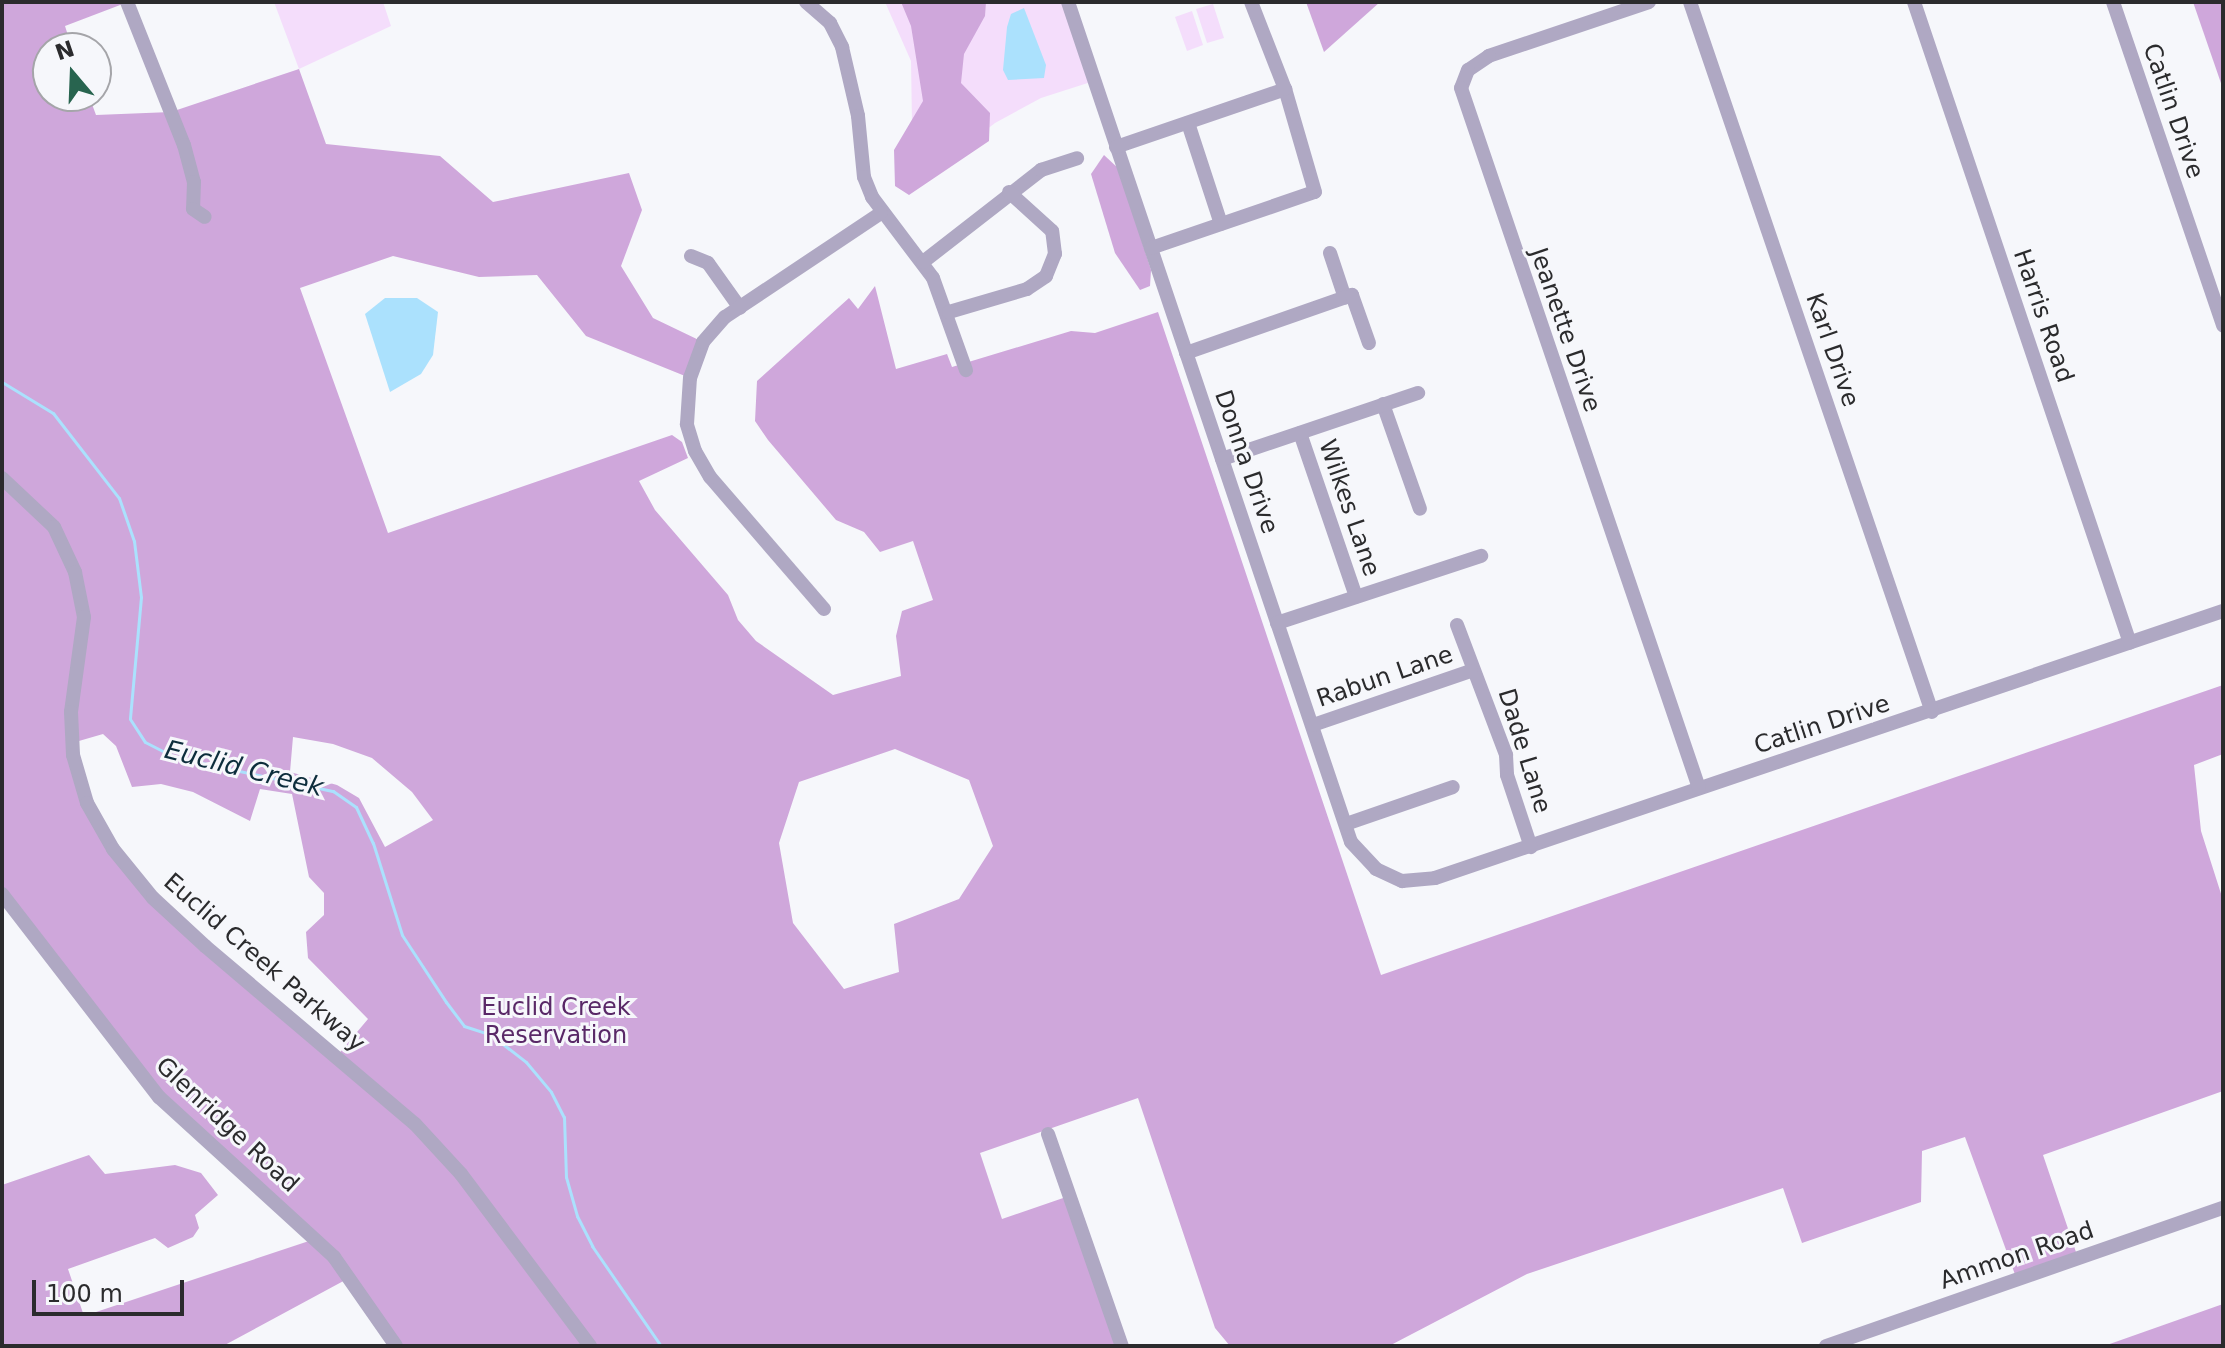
<!DOCTYPE html>
<html>
<head>
<meta charset="utf-8">
<style>
	body { margin:0 }
	#map { position:relative; width:2225px; height:1348px; overflow:hidden; background:#f6f7fb; font-family:"DejaVu Sans",sans-serif }
	div>[style] { position:absolute }
	.green>* { inset:0; background:#f4ddfb }
	.forest>* { inset:0; background:#cfa7db }
	.water>* { inset:0; background:#abe1fd }
	.stream>* { height:3px; margin:-1.5px; padding:0 1.5px; transform-origin:1.5px; border-radius:1.5px; background:#abe1fd }
	.minor>* { height:14px; margin:-7px; padding:0 7px; transform-origin:7px; border-radius:7px; background:#afa8c3 }
	span { translate:-50% -50%; white-space:nowrap; text-align:center; line-height:1.15; -webkit-text-stroke:6px #f6f7fb; paint-order:stroke }
	.street-label { font-size:24px; color:#2b2b2d }
	.park-label { font-size:24px; color:#592867 }
	.water-label { font-size:26px; color:#0d2d3c; font-style:italic }
	.frame { position:absolute; inset:0; border:4px solid #2b2b2d; pointer-events:none }
	.north { position:absolute; left:32px; top:32px; width:80px; height:80px; box-sizing:border-box; background:#f6f7fb; border:2px solid #a5a5a9; border-radius:50%; rotate:341deg; font-size:22px; font-weight:700; line-height:32px; text-align:center; color:#2b2b2d }
	.north::after { content:''; display:block; margin:auto; width:28px; height:36px; background:#28644f; clip-path:polygon(50% 0,100% 100%,50% 72%,0 100%) }
	.scale { position:absolute; left:32px; top:1280px; width:152px; height:36px; box-sizing:border-box; border:4px solid #2b2b2d; border-top:0; padding-left:10px; font-size:24px; line-height:28px; white-space:nowrap; color:#2b2b2d; -webkit-text-stroke:6px #f6f7fb; paint-order:stroke }
</style>
</head>
<body>
<div id="map">
	<div class="green">
		<div style="clip-path:polygon(274px 2px,383px 2px,391px 26px,299px 69px)"></div>
		<div style="clip-path:polygon(885px 2px,1068px 2px,1094px 81px,1041px 98px,995px 123px,926px 177px,912px 124px,911px 61px)"></div>
		<div style="clip-path:polygon(1213px 4px,1224px 38px,1207px 43px,1196px 9px)"></div>
		<div style="clip-path:polygon(1192px 11px,1203px 45px,1187px 51px,1175px 17px)"></div>
	</div>
	<div class="forest">
		<div style="clip-path:polygon(evenodd,2px 2px,128px 2px,65px 26px,72px 48px,48px 48px,48px 96px,89px 96px,96px 115px,171px 112px,299px 69px,326px 144px,440px 156px,493px 202px,629px 173px,642px 210px,621px 266px,653px 318px,703px 342px,690px 378px,586px 336px,537px 275px,479px 277px,393px 256px,300px 288px,388px 533px,672px 435px,682px 442px,688px 458px,639px 481px,655px 510px,728px 595px,738px 620px,756px 641px,833px 695px,901px 676px,896px 636px,902px 611px,933px 600px,913px 541px,880px 552px,864px 532px,836px 520px,768px 440px,755px 421px,757px 381px,849px 298px,858px 309px,875px 286px,896px 369px,947px 354px,952px 367px,1071px 331px,1095px 333px,1158px 312px,1381px 975px,2223px 685px,2223px 754px,2194px 765px,2201px 831px,2223px 900px,2223px 1091px,2043px 1155px,2078px 1258px,2017px 1280px,1965px 1137px,1922px 1151px,1921px 1202px,1802px 1243px,1783px 1188px,1527px 1274px,1389px 1346px,1230px 1346px,1215px 1328px,1138px 1098px,980px 1153px,1002px 1219px,1069px 1196px,1122px 1346px,396px 1346px,349px 1278px,223px 1346px,2px 1346px,2px 1185px,89px 1155px,105px 1174px,175px 1165px,201px 1173px,218px 1195px,195px 1215px,199px 1228px,193px 1237px,168px 1248px,155px 1238px,68px 1269px,84px 1316px,315px 1239px,159px 1097px,2px 894px,2px 2px,103px 734px,116px 746px,132px 787px,161px 784px,193px 792px,250px 821px,260px 789px,292px 794px,309px 877px,324px 893px,324px 915px,306px 932px,308px 958px,368px 1019px,336px 1057px,153px 898px,87px 803px,72px 743px,103px 734px,2px 2px,293px 737px,333px 744px,372px 758px,412px 792px,433px 820px,385px 847px,359px 798px,337px 785px,290px 772px,293px 737px,2px 2px,895px 749px,969px 780px,993px 846px,959px 899px,894px 924px,899px 972px,844px 989px,793px 923px,779px 843px,799px 782px,895px 749px)"></div>
		<div style="clip-path:polygon(901px 2px,986px 2px,985px 16px,964px 54px,961px 83px,990px 113px,989px 141px,909px 195px,895px 186px,894px 150px,923px 101px,911px 26px)"></div>
		<div style="clip-path:polygon(1306px 2px,1380px 2px,1324px 52px)"></div>
		<div style="clip-path:polygon(2193px 2px,2223px 2px,2223px 89px)"></div>
		<div style="clip-path:polygon(1104px 155px,1119px 169px,1151px 270px,1150px 286px,1140px 290px,1115px 253px,1091px 174px)"></div>
		<div style="clip-path:polygon(2223px 1304px,2223px 1346px,2104px 1346px)"></div>
	</div>
	<div class="water">
		<div style="clip-path:polygon(1024px 8px,1046px 65px,1044px 78px,1008px 80px,1003px 70px,1007px 27px,1011px 14px)"></div>
		<div style="clip-path:polygon(385px 298px,417px 298px,438px 312px,433px 355px,421px 374px,390px 392px,365px 314px)"></div>
	</div>
	<div class="stream">
		<div style="left:2px;top:382px;width:60px;rotate:31.3deg"></div>
		<div style="left:53px;top:413px;width:108px;rotate:52.2deg"></div>
		<div style="left:119px;top:498px;width:46px;rotate:70.8deg"></div>
		<div style="left:134px;top:541px;width:56px;rotate:82.9deg"></div>
		<div style="left:141px;top:597px;width:122px;rotate:95.2deg"></div>
		<div style="left:130px;top:719px;width:27px;rotate:57deg"></div>
		<div style="left:145px;top:742px;width:33px;rotate:27deg"></div>
		<div style="left:174px;top:757px;width:163px;rotate:12.1deg"></div>
		<div style="left:333px;top:791px;width:28px;rotate:35deg"></div>
		<div style="left:356px;top:807px;width:40px;rotate:65deg"></div>
		<div style="left:373px;top:843px;width:96px;rotate:72.5deg"></div>
		<div style="left:402px;top:935px;width:80px;rotate:56.7deg"></div>
		<div style="left:446px;top:1002px;width:30px;rotate:53deg"></div>
		<div style="left:464px;top:1026px;width:28px;rotate:18deg"></div>
		<div style="left:491px;top:1035px;width:44px;rotate:37.6deg"></div>
		<div style="left:526px;top:1062px;width:39px;rotate:50deg"></div>
		<div style="left:551px;top:1092px;width:28px;rotate:63deg"></div>
		<div style="left:564px;top:1117px;width:60px;rotate:88.1deg"></div>
		<div style="left:566px;top:1177px;width:41px;rotate:74.2deg"></div>
		<div style="left:577px;top:1216px;width:34px;rotate:63deg"></div>
		<div style="left:592px;top:1246px;width:121px;rotate:55.4deg"></div>
	</div>
	<div class="minor">
		<div style="left:127px;top:2px;width:154px;rotate:68.3deg"></div>
		<div style="left:184px;top:145px;width:38px;rotate:75deg"></div>
		<div style="left:194px;top:182px;width:27px;rotate:92deg"></div>
		<div style="left:193px;top:209px;width:14px;rotate:34deg"></div>
		<div style="left:806px;top:2px;width:32px;rotate:41deg"></div>
		<div style="left:830px;top:23px;width:27px;rotate:63deg"></div>
		<div style="left:842px;top:47px;width:71px;rotate:76.9deg"></div>
		<div style="left:858px;top:116px;width:61px;rotate:84.4deg"></div>
		<div style="left:864px;top:177px;width:22px;rotate:68deg"></div>
		<div style="left:872px;top:197px;width:101px;rotate:53deg"></div>
		<div style="left:933px;top:278px;width:98px;rotate:70.3deg"></div>
		<div style="left:1068px;top:2px;width:886px;rotate:71.38deg"></div>
		<div style="left:1351px;top:842px;width:37px;rotate:47deg"></div>
		<div style="left:1376px;top:869px;width:29px;rotate:25deg"></div>
		<div style="left:1402px;top:881px;width:33px;rotate:-5deg"></div>
		<div style="left:1435px;top:878px;width:832px;rotate:-18.72deg"></div>
		<div style="left:1649px;top:2px;width:169px;rotate:161.4deg"></div>
		<div style="left:1489px;top:56px;width:25px;rotate:146deg"></div>
		<div style="left:1468px;top:70px;width:19px;rotate:111deg"></div>
		<div style="left:1461px;top:88px;width:739px;rotate:71.22deg"></div>
		<div style="left:1690px;top:2px;width:750px;rotate:71.18deg"></div>
		<div style="left:1914px;top:2px;width:676px;rotate:71.38deg"></div>
		<div style="left:2113px;top:2px;width:342px;rotate:71.2deg"></div>
		<div style="left:1188px;top:123px;width:106px;rotate:71.9deg"></div>
		<div style="left:1116px;top:147px;width:179px;rotate:-18.9deg"></div>
		<div style="left:1151px;top:248px;width:173px;rotate:-18.9deg"></div>
		<div style="left:1315px;top:192px;width:107px;rotate:-106.2deg"></div>
		<div style="left:1285px;top:89px;width:93px;rotate:-111.3deg"></div>
		<div style="left:1330px;top:253px;width:47px;rotate:71.6deg"></div>
		<div style="left:691px;top:256px;width:18px;rotate:22deg"></div>
		<div style="left:708px;top:263px;width:55px;rotate:54.6deg"></div>
		<div style="left:923px;top:262px;width:150px;rotate:-37.9deg"></div>
		<div style="left:1041px;top:170px;width:38px;rotate:-18deg"></div>
		<div style="left:949px;top:312px;width:81px;rotate:-16.4deg"></div>
		<div style="left:1027px;top:289px;width:23px;rotate:-34deg"></div>
		<div style="left:1046px;top:276px;width:24px;rotate:-68deg"></div>
		<div style="left:1055px;top:254px;width:23px;rotate:-97deg"></div>
		<div style="left:1052px;top:231px;width:58px;rotate:-137.8deg"></div>
		<div style="left:1186px;top:353px;width:176px;rotate:-19.3deg"></div>
		<div style="left:1352px;top:295px;width:51px;rotate:70.5deg"></div>
		<div style="left:1383px;top:404px;width:111px;rotate:70.6deg"></div>
		<div style="left:1300px;top:433px;width:173px;rotate:71.1deg"></div>
		<div style="left:1222px;top:459px;width:207px;rotate:-18.6deg"></div>
		<div style="left:2px;top:478px;width:71px;rotate:43.3deg"></div>
		<div style="left:54px;top:527px;width:50px;rotate:65deg"></div>
		<div style="left:75px;top:572px;width:46px;rotate:78.7deg"></div>
		<div style="left:84px;top:617px;width:96px;rotate:97.8deg"></div>
		<div style="left:71px;top:712px;width:43px;rotate:87.3deg"></div>
		<div style="left:73px;top:755px;width:50px;rotate:73.7deg"></div>
		<div style="left:87px;top:803px;width:53px;rotate:60.5deg"></div>
		<div style="left:113px;top:849px;width:63px;rotate:50.8deg"></div>
		<div style="left:153px;top:898px;width:71px;rotate:42.7deg"></div>
		<div style="left:205px;top:946px;width:275px;rotate:40.3deg"></div>
		<div style="left:415px;top:1124px;width:68px;rotate:47.4deg"></div>
		<div style="left:461px;top:1174px;width:215px;rotate:53.1deg"></div>
		<div style="left:824px;top:609px;width:174px;rotate:-130.8deg"></div>
		<div style="left:710px;top:477px;width:30px;rotate:-120deg"></div>
		<div style="left:695px;top:451px;width:28px;rotate:-107deg"></div>
		<div style="left:687px;top:424px;width:46px;rotate:-86.3deg"></div>
		<div style="left:690px;top:378px;width:38px;rotate:-70deg"></div>
		<div style="left:703px;top:342px;width:33px;rotate:-49deg"></div>
		<div style="left:725px;top:317px;width:187px;rotate:-33.7deg"></div>
		<div style="left:1277px;top:623px;width:215px;rotate:-18.2deg"></div>
		<div style="left:1457px;top:625px;width:139px;rotate:69.3deg"></div>
		<div style="left:1506px;top:755px;width:20px;rotate:87deg"></div>
		<div style="left:1507px;top:775px;width:76px;rotate:71.6deg"></div>
		<div style="left:1313px;top:725px;width:167px;rotate:-18.9deg"></div>
		<div style="left:1346px;top:824px;width:113px;rotate:-19.1deg"></div>
		<div style="left:2px;top:894px;width:257px;rotate:52.3deg"></div>
		<div style="left:159px;top:1097px;width:237px;rotate:42.4deg"></div>
		<div style="left:334px;top:1257px;width:108px;rotate:55.1deg"></div>
		<div style="left:1048px;top:1134px;width:225px;rotate:70.8deg"></div>
		<div style="left:1826px;top:1346px;width:420px;rotate:-19.2deg"></div>
	</div>
	<div class="street-label">
		<span style="left:2173px;top:111px;rotate:71deg">Catlin Drive</span>
		<span style="left:2043px;top:316px;rotate:71deg">Harris Road</span>
		<span style="left:1565px;top:330px;rotate:71deg">Jeanette Drive</span>
		<span style="left:1832px;top:350px;rotate:71deg">Karl Drive</span>
		<span style="left:1246px;top:462px;rotate:71deg">Donna Drive</span>
		<span style="left:1349px;top:508px;rotate:71deg">Wilkes Lane</span>
		<span style="left:1385px;top:677px;rotate:-19deg">Rabun Lane</span>
		<span style="left:1822px;top:725px;rotate:-18deg">Catlin Drive</span>
		<span style="left:1524px;top:751px;rotate:73deg">Dade Lane</span>
		<span style="left:264px;top:963px;rotate:41deg">Euclid Creek Parkway</span>
		<span style="left:227px;top:1125px;rotate:43deg">Glenridge Road</span>
		<span style="left:2017px;top:1256px;rotate:-19deg">Ammon Road</span>
	</div>
	<div class="park-label">
		<span style="left:556px;top:1022px">Euclid Creek<br>Reservation</span>
	</div>
	<div class="water-label">
		<span style="left:244px;top:769px;rotate:14deg">Euclid Creek</span>
	</div>
	<div class="frame"></div>
	<div class="north">N</div>
	<div class="scale">100 m</div>
</div>
</body>
</html>
